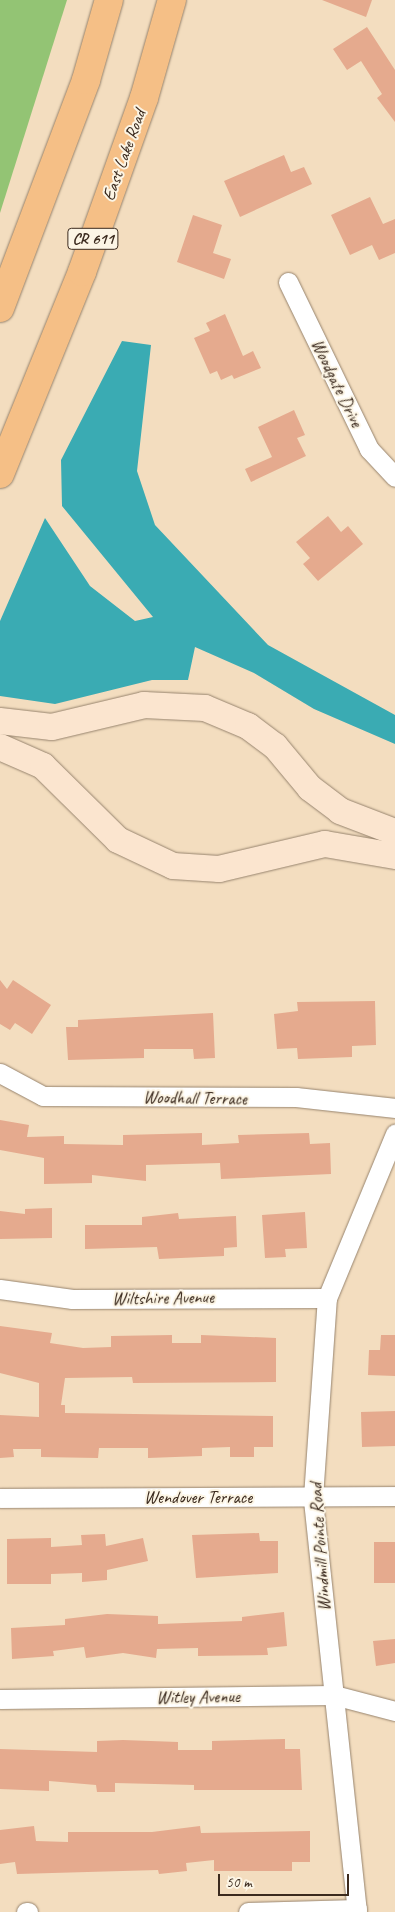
<!DOCTYPE html>
<html>
<head>
<meta charset="utf-8">
<style>
	body { margin:0 }
	#map { position:relative; width:395px; height:1912px; overflow:hidden; background:#f3ddbf; font-family:Caveat,sans-serif }
	div>[style] { position:absolute }
	.green>* { inset:0; background:#93c474 }
	.water>* { inset:0; background:#3aabb3 }
	.building>* { inset:0; background:#e5aa8e }
	.roads { filter:drop-shadow(0 0 1px #97846e) drop-shadow(0 0 1px #97846e) }
	.street>* { height:19px; margin:-9.5px; padding:0 9.5px; transform-origin:9.5px; border-radius:9.5px; background:#fff }
	.secondary>* { height:26px; margin:-13px; padding:0 13px; transform-origin:13px; border-radius:13px; background:#fbe5cf }
	.primary>* { height:28px; margin:-14px; padding:0 14px; transform-origin:14px; border-radius:14px; background:#f5bf86 }
	span { translate:-50% -50%; white-space:nowrap; text-align:center; line-height:1.15; -webkit-text-stroke:4px #fcf5e5; paint-order:stroke }
	.shield-label span { padding:1px 4px; background:#fcf5e5; border:1px solid; border-radius:4px; -webkit-text-stroke-width:0 }
	.shield-label { font-size:16px; color:#3b2a1e; font-weight:700 }
	.street-label { font-size:18px; color:#3b2a1e }
	.scale { position:absolute; left:218px; top:1874px; width:131px; height:22px; box-sizing:border-box; border:2px solid #3b2a1e; border-top:0; padding-left:6px; font-size:15px; line-height:18px; white-space:nowrap; color:#3b2a1e; -webkit-text-stroke:4px #fcf5e5; paint-order:stroke }
</style>
</head>
<body>
<div id="map">
	<div class="green">
		<div style="clip-path:polygon(0 0,67px 0,0 213px)"></div>
	</div>
	<div class="water">
		<div style="clip-path:polygon(122px 341px,151px 345px,137px 471px,155px 525px,268px 645px,395px 715px,395px 744px,314px 709px,254px 673px,195px 647px,188px 680px,152px 680px,55px 704px,0 696px,0 621px,45px 518px,90px 586px,135px 621px,153px 617px,62px 506px,61px 460px)"></div>
	</div>
	<div class="building">
		<div style="clip-path:polygon(322px 0,372px 0,366px 17px)"></div>
		<div style="clip-path:polygon(367px 27px,395px 70px,395px 122px,377px 98px,382px 94px,361px 61px,347px 70px,333px 49px)"></div>
		<div style="clip-path:polygon(284px 155px,291px 172px,304px 167px,312px 184px,240px 217px,224px 181px)"></div>
		<div style="clip-path:polygon(370px 197px,383px 224px,395px 219px,395px 253px,379px 260px,372px 245px,350px 255px,331px 215px)"></div>
		<div style="clip-path:polygon(193px 215px,222px 225px,213px 253px,231px 259px,224px 279px,177px 262px)"></div>
		<div style="clip-path:polygon(225px 314px,243px 356px,253px 351px,261px 368px,234px 379px,232px 375px,221px 380px,217px 371px,210px 374px,194px 338px,210px 331px,206px 323px)"></div>
		<div style="clip-path:polygon(294px 410px,305px 435px,297px 438px,306px 456px,251px 482px,245px 469px,272px 457px,258px 427px)"></div>
		<div style="clip-path:polygon(328px 516px,341px 532px,348px 526px,363px 544px,318px 581px,303px 564px,310px 558px,296px 542px)"></div>
		<div style="clip-path:polygon(0 980px,7px 989px,13px 980px,51px 1005px,32px 1034px,15px 1023px,10px 1030px,0 1024px)"></div>
		<div style="clip-path:polygon(375px 1001px,376px 1045px,352px 1046px,352px 1057px,298px 1059px,297px 1048px,277px 1049px,274px 1014px,298px 1011px,297px 1002px)"></div>
		<div style="clip-path:polygon(213px 1013px,215px 1058px,194px 1059px,193px 1049px,144px 1049px,144px 1058px,68px 1060px,66px 1027px,78px 1027px,78px 1020px)"></div>
		<div style="clip-path:polygon(0 1120px,29px 1125px,27px 1137px,64px 1136px,64px 1144px,123px 1145px,123px 1135px,202px 1133px,202px 1145px,239px 1143px,238px 1135px,309px 1133px,310px 1144px,330px 1143px,331px 1174px,221px 1179px,220px 1163px,146px 1165px,146px 1181px,92px 1175px,92px 1183px,44px 1184px,44px 1158px,0 1150px)"></div>
		<div style="clip-path:polygon(52px 1208px,52px 1238px,0 1239px,0 1211px,25px 1214px,25px 1209px)"></div>
		<div style="clip-path:polygon(305px 1212px,307px 1248px,285px 1249px,286px 1257px,265px 1258px,262px 1215px)"></div>
		<div style="clip-path:polygon(178px 1213px,179px 1219px,236px 1216px,237px 1247px,224px 1248px,224px 1256px,159px 1259px,157px 1247px,85px 1249px,85px 1225px,142px 1225px,142px 1217px)"></div>
		<div style="clip-path:polygon(0 1326px,52px 1333px,50px 1343px,83px 1348px,111px 1347px,111px 1336px,172px 1335px,172px 1343px,201px 1343px,201px 1335px,276px 1338px,276px 1382px,133px 1383px,132px 1377px,65px 1378px,61px 1405px,65px 1405px,65px 1413px,273px 1416px,273px 1447px,254px 1447px,254px 1457px,230px 1457px,230px 1447px,202px 1448px,202px 1456px,148px 1458px,148px 1448px,99px 1448px,98px 1458px,41px 1457px,41px 1449px,13px 1449px,14px 1457px,0 1458px,0 1415px,39px 1417px,39px 1383px,0 1373px)"></div>
		<div style="clip-path:polygon(381px 1335px,395px 1335px,395px 1376px,368px 1375px,369px 1350px,380px 1350px)"></div>
		<div style="clip-path:polygon(395px 1411px,395px 1446px,362px 1447px,361px 1412px)"></div>
		<div style="clip-path:polygon(259px 1533px,260px 1541px,278px 1541px,278px 1573px,196px 1578px,192px 1535px)"></div>
		<div style="clip-path:polygon(105px 1534px,106px 1546px,143px 1538px,148px 1561px,107px 1570px,107px 1580px,82px 1582px,82px 1573px,51px 1574px,51px 1584px,7px 1584px,7px 1539px,51px 1538px,51px 1547px,82px 1545px,81px 1535px)"></div>
		<div style="clip-path:polygon(374px 1542px,395px 1542px,395px 1583px,374px 1583px)"></div>
		<div style="clip-path:polygon(284px 1612px,287px 1646px,267px 1648px,268px 1655px,198px 1656px,198px 1648px,157px 1649px,156px 1658px,123px 1653px,86px 1658px,84px 1647px,53px 1651px,54px 1656px,12px 1659px,11px 1628px,65px 1625px,65px 1619px,107px 1614px,158px 1616px,158px 1624px,242px 1621px,242px 1617px)"></div>
		<div style="clip-path:polygon(395px 1639px,395px 1663px,376px 1666px,373px 1641px)"></div>
		<div style="clip-path:polygon(285px 1739px,285px 1749px,300px 1749px,302px 1790px,194px 1790px,194px 1785px,115px 1783px,115px 1792px,97px 1792px,96px 1785px,49px 1781px,49px 1791px,0 1789px,0 1749px,97px 1752px,97px 1741px,123px 1740px,178px 1742px,178px 1750px,212px 1750px,212px 1741px)"></div>
		<div style="clip-path:polygon(34px 1826px,36px 1841px,68px 1842px,68px 1832px,152px 1832px,200px 1826px,201px 1833px,310px 1831px,310px 1862px,292px 1862px,292px 1871px,214px 1871px,214px 1860px,186px 1863px,187px 1871px,159px 1874px,158px 1870px,17px 1874px,15px 1862px,0 1864px,0 1830px)"></div>
	</div>
	<div class="roads">
		<div class="street">
			<div style="left:288px;top:282px;width:186px;rotate:64.1deg"></div>
			<div style="left:369px;top:449px;width:38px;rotate:47deg"></div>
			<div style="left:0;top:1073px;width:49px;rotate:28.1deg"></div>
			<div style="left:43px;top:1096px;width:253px;rotate:0.2deg"></div>
			<div style="left:296px;top:1097px;width:100px;rotate:6.3deg"></div>
			<div style="left:0;top:1289px;width:73px;rotate:7.9deg"></div>
			<div style="left:72px;top:1299px;width:255px;rotate:-0.2deg"></div>
			<div style="left:0;top:1498px;width:395px;rotate:-0.3deg"></div>
			<div style="left:0;top:1699px;width:334px;rotate:-0.7deg"></div>
			<div style="left:334px;top:1695px;width:63px;rotate:14.7deg"></div>
			<div style="left:26px;top:1912px;width:2px"></div>
			<div style="left:248px;top:1912px;width:109px;rotate:-1.6deg"></div>
			<div style="left:357px;top:1912px;width:417px;rotate:-96.1deg"></div>
			<div style="left:313px;top:1497px;width:199px;rotate:-86deg"></div>
			<div style="left:327px;top:1298px;width:178px;rotate:-67.5deg"></div>
		</div>
		<div class="secondary">
			<div style="left:0;top:721px;width:52px;rotate:6.6deg"></div>
			<div style="left:52px;top:727px;width:95px;rotate:-13.4deg"></div>
			<div style="left:144px;top:705px;width:61px;rotate:2.8deg"></div>
			<div style="left:205px;top:708px;width:47px;rotate:22.7deg"></div>
			<div style="left:248px;top:726px;width:34px;rotate:37deg"></div>
			<div style="left:275px;top:746px;width:55px;rotate:50.2deg"></div>
			<div style="left:310px;top:788px;width:38px;rotate:37deg"></div>
			<div style="left:340px;top:811px;width:59px;rotate:20.9deg"></div>
			<div style="left:0;top:747px;width:47px;rotate:23.8deg"></div>
			<div style="left:43px;top:766px;width:105px;rotate:44.6deg"></div>
			<div style="left:118px;top:840px;width:61px;rotate:25.3deg"></div>
			<div style="left:173px;top:866px;width:46px;rotate:3.7deg"></div>
			<div style="left:219px;top:869px;width:109px;rotate:-13.3deg"></div>
			<div style="left:325px;top:844px;width:71px;rotate:9.7deg"></div>
		</div>
		<div class="primary">
			<div style="left:0;top:308px;width:244px;rotate:-69.3deg"></div>
			<div style="left:86px;top:80px;width:83px;rotate:-74deg"></div>
			<div style="left:0;top:474px;width:218px;rotate:-67.9deg"></div>
			<div style="left:82px;top:272px;width:185px;rotate:-70.4deg"></div>
			<div style="left:144px;top:98px;width:102px;rotate:-74.1deg"></div>
		</div>
	</div>
	<div class="shield-label">
		<span style="left:93px;top:239px">CR 611</span>
	</div>
	<div class="street-label">
		<span style="left:124px;top:155px;rotate:-70deg">East Lake Road</span>
		<span style="left:337px;top:383px;rotate:64deg">Woodgate Drive</span>
		<span style="left:195px;top:1098px;rotate:1deg">Woodhall Terrace</span>
		<span style="left:163px;top:1298px;rotate:-1deg">Wiltshire Avenue</span>
		<span style="left:198px;top:1497px">Wendover Terrace</span>
		<span style="left:320px;top:1547px;rotate:-94deg">Windmill Pointe Road</span>
		<span style="left:198px;top:1697px;rotate:-1deg">Witley Avenue</span>
	</div>
	<div class="scale">50 m</div>
</div>
</body>
</html>
